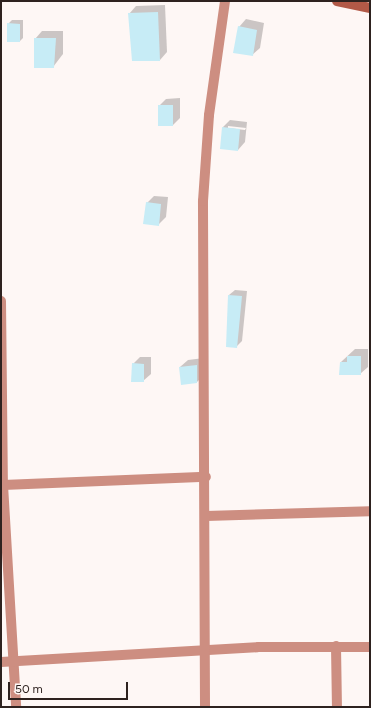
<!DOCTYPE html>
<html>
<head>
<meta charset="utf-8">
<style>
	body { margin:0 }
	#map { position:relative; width:371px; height:708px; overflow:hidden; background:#fef7f5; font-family:Figtree,sans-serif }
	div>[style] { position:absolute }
	.shadow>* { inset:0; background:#0003 }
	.building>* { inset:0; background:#c7ecf6 }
	.street>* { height:10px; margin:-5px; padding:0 5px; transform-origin:5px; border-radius:5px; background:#cd8e81 }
	.secondary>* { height:10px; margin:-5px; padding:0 5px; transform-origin:5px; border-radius:5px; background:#b25947 }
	span { translate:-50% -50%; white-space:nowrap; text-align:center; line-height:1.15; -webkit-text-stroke:4px #fef7f5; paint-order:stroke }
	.frame { position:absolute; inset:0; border:2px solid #2e221f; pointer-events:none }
	.scale { position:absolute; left:8px; top:682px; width:120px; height:18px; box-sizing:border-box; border:2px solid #2e221f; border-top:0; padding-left:5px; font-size:12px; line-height:14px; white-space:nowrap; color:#2e221f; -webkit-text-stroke:3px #fef7f5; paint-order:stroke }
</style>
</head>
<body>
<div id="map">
	<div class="shadow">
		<div style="clip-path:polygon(165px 5px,167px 52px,160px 60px,129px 14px,136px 6px)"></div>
		<div style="clip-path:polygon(246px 19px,264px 23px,260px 48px,252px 55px,239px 27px)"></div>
		<div style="clip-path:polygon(12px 20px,23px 20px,23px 38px,20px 41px,8px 24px)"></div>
		<div style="clip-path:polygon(42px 31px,63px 31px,63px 54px,53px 67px,35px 39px)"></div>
		<div style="clip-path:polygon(180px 98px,180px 118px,173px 125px,159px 106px,166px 99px)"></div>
		<div style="clip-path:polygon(evenodd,230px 120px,247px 122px,245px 142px,238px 150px,221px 148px,223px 127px,230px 120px,228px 126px,246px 128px,245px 130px,228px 128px,228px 126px)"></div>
		<div style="clip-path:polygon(154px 196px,168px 197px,166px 217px,158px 225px,147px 203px)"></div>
		<div style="clip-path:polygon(235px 290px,247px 291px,242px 341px,236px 347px,229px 295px)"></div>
		<div style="clip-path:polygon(355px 349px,368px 349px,368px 367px,360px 374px,341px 362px)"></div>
		<div style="clip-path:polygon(140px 357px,151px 357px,151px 374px,143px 381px,133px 364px)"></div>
		<div style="clip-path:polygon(204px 358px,204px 375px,197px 382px,180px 367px,188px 360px)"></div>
	</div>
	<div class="building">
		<div style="clip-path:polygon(158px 12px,160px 61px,132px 61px,128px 13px)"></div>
		<div style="clip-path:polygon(7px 23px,20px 24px,20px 42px,7px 42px)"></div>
		<div style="clip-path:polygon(238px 26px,257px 30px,253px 56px,233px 53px)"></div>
		<div style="clip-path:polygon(34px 38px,56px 38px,54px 68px,34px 68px)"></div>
		<div style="clip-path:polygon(158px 105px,173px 105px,173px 126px,158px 126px)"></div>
		<div style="clip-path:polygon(222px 127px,240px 129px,238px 151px,220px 149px)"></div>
		<div style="clip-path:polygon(146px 202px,161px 204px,159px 226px,143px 224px)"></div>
		<div style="clip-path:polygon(228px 295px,242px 296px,237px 348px,226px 347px)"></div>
		<div style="clip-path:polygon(347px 356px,361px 356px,361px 375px,339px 375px,340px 362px,347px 362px)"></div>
		<div style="clip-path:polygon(132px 363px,144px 364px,144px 382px,131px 382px)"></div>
		<div style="clip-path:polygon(197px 365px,197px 383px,181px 385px,179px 367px)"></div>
	</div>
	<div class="street">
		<div style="left:1px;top:301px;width:184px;rotate:89.4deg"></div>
		<div style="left:3px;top:485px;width:222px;rotate:86.6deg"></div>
		<div style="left:3px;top:485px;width:203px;rotate:-2.3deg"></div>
		<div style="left:206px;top:516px;width:164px;rotate:-1.7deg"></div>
		<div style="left:336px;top:646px;width:61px;rotate:89.1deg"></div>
		<div style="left:1px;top:662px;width:257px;rotate:-3.3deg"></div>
		<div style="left:258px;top:647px;width:112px"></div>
		<div style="left:205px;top:707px;width:506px;rotate:-90.23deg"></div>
		<div style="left:203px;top:201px;width:86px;rotate:-86deg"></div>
		<div style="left:209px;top:115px;width:115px;rotate:-82deg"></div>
	</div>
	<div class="secondary">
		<div style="left:337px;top:1px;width:34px;rotate:12deg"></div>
	</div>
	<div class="frame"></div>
	<div class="scale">50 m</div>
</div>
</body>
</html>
